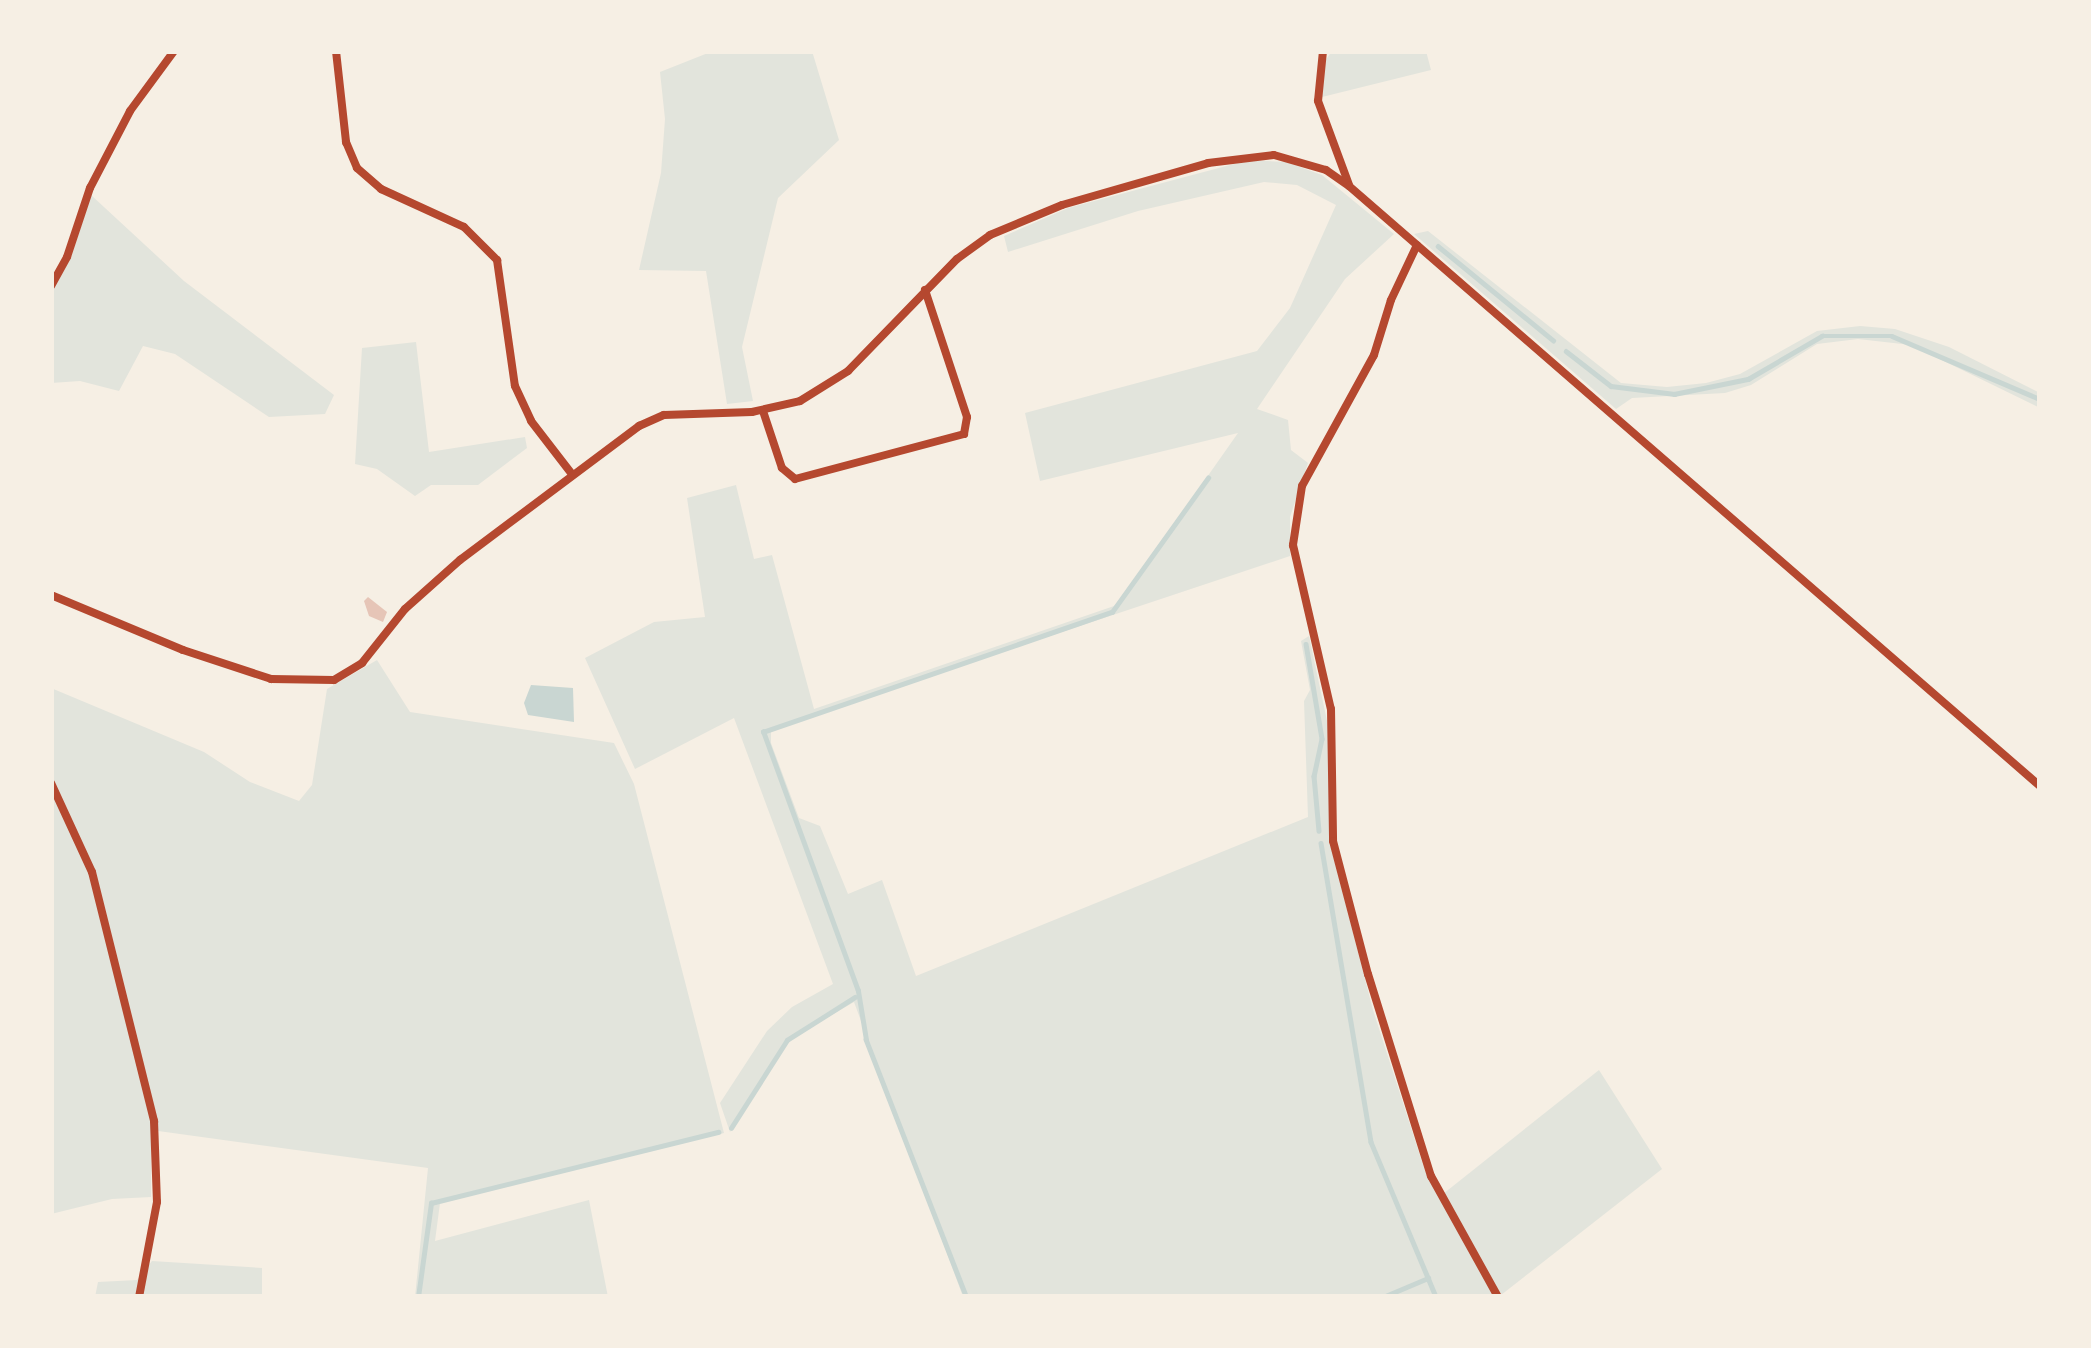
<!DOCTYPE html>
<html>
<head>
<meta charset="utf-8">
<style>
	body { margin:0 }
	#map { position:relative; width:2091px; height:1348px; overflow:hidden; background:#f6efe4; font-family:"Work Sans",sans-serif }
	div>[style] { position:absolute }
	.green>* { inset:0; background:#e2e4dc }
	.water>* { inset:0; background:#c9d6d2 }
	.stream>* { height:4.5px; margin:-2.25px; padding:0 2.25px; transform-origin:2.25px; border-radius:2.25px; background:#c9d6d2 }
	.building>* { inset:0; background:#e6c5b7 }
	.minor>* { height:8px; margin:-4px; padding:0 4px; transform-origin:4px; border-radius:4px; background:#b5482f }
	span { translate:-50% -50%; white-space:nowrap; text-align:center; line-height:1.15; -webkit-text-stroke:9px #f6efe4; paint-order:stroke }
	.frame { position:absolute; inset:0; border:54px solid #f6efe4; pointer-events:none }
</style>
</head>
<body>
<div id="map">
	<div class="green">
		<div style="clip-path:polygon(713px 51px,812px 51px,839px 140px,778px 198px,742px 347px,753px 401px,727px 404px,706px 271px,639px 270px,661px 173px,665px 119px,660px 72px)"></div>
		<div style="clip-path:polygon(1332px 51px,1426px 51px,1431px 70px,1322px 97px,1325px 61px)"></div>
		<div style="clip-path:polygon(1249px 160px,1286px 162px,1322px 175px,1394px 234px,1345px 279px,1257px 409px,1288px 420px,1291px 450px,1308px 463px,1290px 517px,1290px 556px,783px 725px,771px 731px,771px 743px,799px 818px,820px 826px,848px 894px,882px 880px,916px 976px,1308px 817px,1304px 701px,1310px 690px,1301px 641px,1309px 636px,1330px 735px,1329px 840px,1373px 1010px,1425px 1171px,1494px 1297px,954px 1297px,962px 1294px,854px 1002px,787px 1041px,730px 1132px,720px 1103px,767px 1031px,792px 1007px,833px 984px,734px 718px,635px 769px,585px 658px,654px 622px,705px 617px,687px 498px,736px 485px,754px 559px,772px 555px,814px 709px,1117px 605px,1238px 433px,1040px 481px,1025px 413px,1257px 351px,1290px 308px,1336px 205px,1297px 185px,1264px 182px,1138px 211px,1008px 252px,1004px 236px,1068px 208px)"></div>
		<div style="clip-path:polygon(91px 195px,184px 281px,334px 395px,325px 414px,269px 417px,175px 354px,143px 346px,119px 391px,80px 381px,51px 383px,51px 288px,71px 258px)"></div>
		<div style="clip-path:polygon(1428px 231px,1621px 383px,1667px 387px,1706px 383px,1740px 374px,1817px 331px,1860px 326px,1895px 329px,1949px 347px,2040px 393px,2040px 408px,1911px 345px,1858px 339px,1817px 344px,1751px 385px,1725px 393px,1632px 398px,1616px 409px,1414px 234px)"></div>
		<div style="clip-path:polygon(416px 342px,429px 452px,525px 437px,527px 448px,478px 485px,431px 485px,415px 496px,377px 469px,355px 464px,362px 348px)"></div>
		<div style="clip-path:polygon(377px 660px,410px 712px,614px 743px,634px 784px,724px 1133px,440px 1203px,435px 1241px,589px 1200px,608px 1297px,415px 1297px,428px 1168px,151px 1130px,151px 1197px,112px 1199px,51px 1214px,51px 688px,204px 752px,250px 782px,299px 801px,312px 785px,327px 689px)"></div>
		<div style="clip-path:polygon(1599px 1070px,1662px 1169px,1501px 1295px,1443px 1194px)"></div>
		<div style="clip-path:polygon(152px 1261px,262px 1268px,262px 1297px,95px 1297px,98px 1282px,137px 1280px)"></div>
	</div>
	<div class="water">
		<div style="clip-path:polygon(531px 685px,573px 688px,574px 722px,528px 715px,524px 703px)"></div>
	</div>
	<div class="stream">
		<div style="left:1438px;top:246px;width:149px;rotate:39.3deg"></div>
		<div style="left:1566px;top:351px;width:57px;rotate:37.9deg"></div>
		<div style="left:1611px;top:386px;width:64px;rotate:7.2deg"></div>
		<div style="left:1674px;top:394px;width:76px;rotate:-11.5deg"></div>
		<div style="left:1748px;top:379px;width:86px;rotate:-30.2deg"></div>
		<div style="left:1822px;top:336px;width:70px"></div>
		<div style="left:1892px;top:336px;width:161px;rotate:23.1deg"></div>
		<div style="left:1306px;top:644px;width:96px;rotate:80.4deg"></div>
		<div style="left:1322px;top:739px;width:38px;rotate:102deg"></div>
		<div style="left:1314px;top:776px;width:55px;rotate:84.8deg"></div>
		<div style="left:1321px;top:843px;width:303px;rotate:80.5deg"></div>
		<div style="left:1371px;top:1142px;width:168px;rotate:67.2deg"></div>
		<div style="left:731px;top:1128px;width:104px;rotate:-57.5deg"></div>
		<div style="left:787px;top:1040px;width:80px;rotate:-32.3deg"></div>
		<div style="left:418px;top:1297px;width:95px;rotate:-82.1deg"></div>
		<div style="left:431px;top:1203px;width:296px;rotate:-13.9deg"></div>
		<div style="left:966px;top:1297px;width:276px;rotate:-111.3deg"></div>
		<div style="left:866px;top:1040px;width:50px;rotate:-99.3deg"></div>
		<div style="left:858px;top:991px;width:276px;rotate:-110.1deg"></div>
		<div style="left:763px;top:732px;width:369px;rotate:-19deg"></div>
		<div style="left:1112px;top:612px;width:165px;rotate:-54.4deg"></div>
		<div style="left:1383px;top:1297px;width:49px;rotate:-22.9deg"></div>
	</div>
	<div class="building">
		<div style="clip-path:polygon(368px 597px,387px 612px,383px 622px,369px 616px,364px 601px)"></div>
	</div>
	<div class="minor">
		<div style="left:336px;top:51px;width:92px;rotate:83.7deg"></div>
		<div style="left:346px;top:142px;width:28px;rotate:67deg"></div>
		<div style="left:357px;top:168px;width:32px;rotate:41deg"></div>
		<div style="left:381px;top:189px;width:91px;rotate:24.6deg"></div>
		<div style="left:464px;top:227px;width:47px;rotate:45deg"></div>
		<div style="left:497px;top:260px;width:127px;rotate:81.9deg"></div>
		<div style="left:515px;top:386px;width:38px;rotate:65deg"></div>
		<div style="left:531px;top:421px;width:66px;rotate:52.4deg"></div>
		<div style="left:1323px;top:51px;width:50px;rotate:95.7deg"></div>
		<div style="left:1318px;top:101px;width:90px;rotate:69.7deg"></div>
		<div style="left:1417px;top:245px;width:61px;rotate:115.3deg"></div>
		<div style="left:1391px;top:300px;width:58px;rotate:107.2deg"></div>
		<div style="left:1374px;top:355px;width:149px;rotate:118.8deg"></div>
		<div style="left:1302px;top:486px;width:60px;rotate:98.7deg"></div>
		<div style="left:1293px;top:545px;width:168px;rotate:77deg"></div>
		<div style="left:1331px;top:709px;width:132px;rotate:89.1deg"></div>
		<div style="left:1333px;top:841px;width:138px;rotate:75.3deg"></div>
		<div style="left:1368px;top:974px;width:212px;rotate:72.7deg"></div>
		<div style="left:1431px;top:1176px;width:138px;rotate:61deg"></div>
		<div style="left:51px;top:286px;width:33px;rotate:-61deg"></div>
		<div style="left:67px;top:257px;width:73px;rotate:-71.6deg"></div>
		<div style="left:90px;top:188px;width:87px;rotate:-62.5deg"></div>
		<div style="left:130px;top:111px;width:74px;rotate:-53.7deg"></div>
		<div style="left:763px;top:411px;width:60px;rotate:71.6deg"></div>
		<div style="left:782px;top:468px;width:17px;rotate:40deg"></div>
		<div style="left:795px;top:479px;width:175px;rotate:-14.9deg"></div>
		<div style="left:964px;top:434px;width:17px;rotate:-80deg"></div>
		<div style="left:967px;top:417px;width:134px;rotate:-108.3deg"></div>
		<div style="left:51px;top:595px;width:143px;rotate:22.6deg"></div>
		<div style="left:183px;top:650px;width:93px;rotate:18.2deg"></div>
		<div style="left:271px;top:679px;width:63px;rotate:0.9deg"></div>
		<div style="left:334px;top:680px;width:33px;rotate:-31deg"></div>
		<div style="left:362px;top:663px;width:69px;rotate:-51.5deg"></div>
		<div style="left:405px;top:609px;width:74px;rotate:-41.7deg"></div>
		<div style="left:460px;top:560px;width:224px;rotate:-36.8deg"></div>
		<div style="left:639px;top:426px;width:27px;rotate:-24deg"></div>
		<div style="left:664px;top:415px;width:88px;rotate:-2deg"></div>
		<div style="left:752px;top:412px;width:49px;rotate:-12.9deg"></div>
		<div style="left:800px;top:401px;width:57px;rotate:-32deg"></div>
		<div style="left:848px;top:371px;width:156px;rotate:-45.8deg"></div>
		<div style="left:957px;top:259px;width:41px;rotate:-36deg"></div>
		<div style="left:990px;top:235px;width:78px;rotate:-22.6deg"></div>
		<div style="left:1062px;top:205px;width:152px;rotate:-16deg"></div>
		<div style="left:1208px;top:163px;width:66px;rotate:-6.9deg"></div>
		<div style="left:1274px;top:155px;width:54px;rotate:16.1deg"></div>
		<div style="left:1326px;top:170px;width:28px;rotate:35deg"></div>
		<div style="left:1349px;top:186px;width:915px;rotate:40.97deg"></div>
		<div style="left:51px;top:783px;width:98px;rotate:65.3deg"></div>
		<div style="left:92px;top:872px;width:257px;rotate:76deg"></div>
		<div style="left:154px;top:1121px;width:81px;rotate:87.9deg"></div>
		<div style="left:157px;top:1202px;width:97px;rotate:100.7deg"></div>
	</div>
	<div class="frame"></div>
</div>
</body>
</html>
